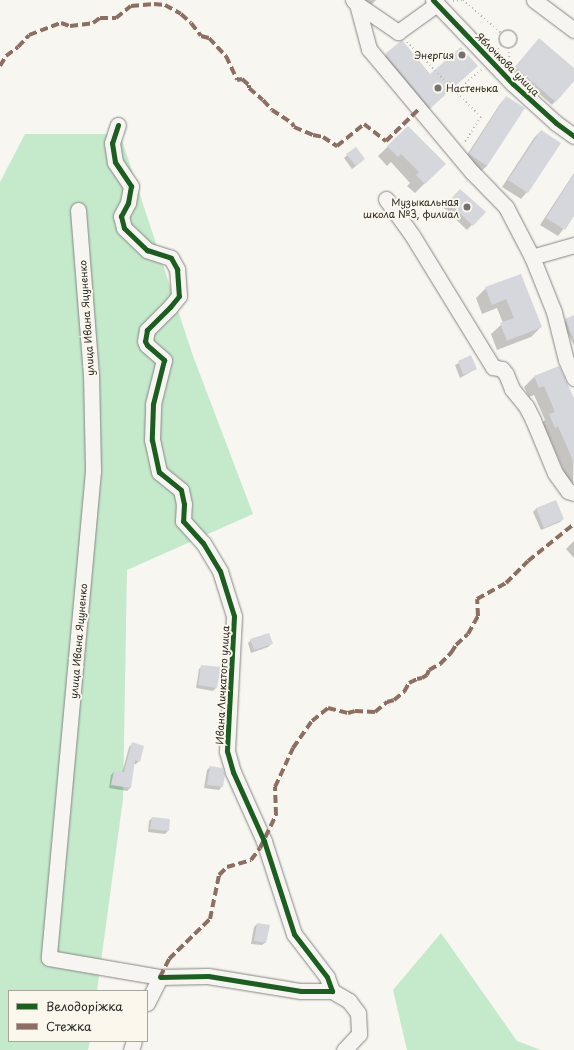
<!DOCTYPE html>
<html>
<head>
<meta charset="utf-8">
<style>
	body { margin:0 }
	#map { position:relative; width:574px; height:1050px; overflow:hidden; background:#f8f6f0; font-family:"Playpen Sans",sans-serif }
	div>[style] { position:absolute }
	.green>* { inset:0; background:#c4e9cb }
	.shadow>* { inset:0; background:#0003 }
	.building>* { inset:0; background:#d5d7dd }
	.path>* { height:2px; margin-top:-1px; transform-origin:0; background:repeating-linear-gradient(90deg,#bcbab8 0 1px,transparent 0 4px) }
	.path>.ring { margin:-1px; padding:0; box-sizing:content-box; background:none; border:2px solid #bcbab8; border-radius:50% }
	.roads { filter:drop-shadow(0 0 1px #878684) drop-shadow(0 0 1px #878684) }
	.minor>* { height:15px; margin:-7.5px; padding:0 7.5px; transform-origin:7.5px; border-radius:7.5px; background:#f6f5f1 }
	.quiet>* { height:4px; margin-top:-2px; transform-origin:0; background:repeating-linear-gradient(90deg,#8d6e63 0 8px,transparent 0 12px) }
	.cycleway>* { height:5px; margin:-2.5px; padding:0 2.5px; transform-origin:2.5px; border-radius:2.5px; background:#1b5e20 }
	.dots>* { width:11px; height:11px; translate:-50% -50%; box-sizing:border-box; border:2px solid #fbf7ec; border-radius:50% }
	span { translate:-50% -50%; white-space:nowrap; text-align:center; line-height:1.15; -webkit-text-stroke:4px #fbf7ec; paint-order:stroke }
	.poi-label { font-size:10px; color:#2b2b2b }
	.right { translate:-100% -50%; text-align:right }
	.left { translate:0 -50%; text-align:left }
	.street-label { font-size:10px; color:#2b2b2b }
	.legend { position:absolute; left:8px; top:990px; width:140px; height:52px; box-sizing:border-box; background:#fbf7ec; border:1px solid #a8a59f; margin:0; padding:5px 7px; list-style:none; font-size:12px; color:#2b2b2b }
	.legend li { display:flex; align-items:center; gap:8px; height:20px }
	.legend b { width:20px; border:1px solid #a8a59f }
</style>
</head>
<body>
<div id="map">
	<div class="green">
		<div style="clip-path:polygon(25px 134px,120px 134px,193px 356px,253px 514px,127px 570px,123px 799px,97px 991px,9px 991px,9px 1041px,90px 1041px,88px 1050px,0 1050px,0 182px)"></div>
		<div style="clip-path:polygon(441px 933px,517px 1041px,541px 1050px,407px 1050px,393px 990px)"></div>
	</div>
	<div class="shadow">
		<div style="clip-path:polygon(362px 0,376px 0,369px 7px)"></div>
		<div style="clip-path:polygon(402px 41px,430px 75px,470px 72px,424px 114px,379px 61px)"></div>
		<div style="clip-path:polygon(536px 43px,574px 69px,574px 80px,552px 105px,512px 70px)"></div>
		<div style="clip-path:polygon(506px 97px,487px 166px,480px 172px,463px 161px,500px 104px)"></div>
		<div style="clip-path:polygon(408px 127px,444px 164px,415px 193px,407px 186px,410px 183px,391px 162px,387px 166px,378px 156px)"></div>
		<div style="clip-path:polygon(541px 131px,527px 192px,521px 199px,502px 187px,534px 138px)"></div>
		<div style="clip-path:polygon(355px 148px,361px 162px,352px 169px,344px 158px)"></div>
		<div style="clip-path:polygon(574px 173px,574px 215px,558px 236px,540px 225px)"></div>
		<div style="clip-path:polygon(460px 190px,484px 212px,467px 230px,444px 208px)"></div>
		<div style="clip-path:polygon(520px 275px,541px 327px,531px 337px,497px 350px,491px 334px,503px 323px,497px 308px,482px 314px,476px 298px,486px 288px)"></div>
		<div style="clip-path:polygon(574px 316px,574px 345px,562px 323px)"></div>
		<div style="clip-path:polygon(471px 357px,476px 369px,460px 378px,455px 365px)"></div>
		<div style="clip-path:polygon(558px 367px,574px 401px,573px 500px,567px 488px,570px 485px,548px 435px,545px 437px,540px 425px,545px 420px,534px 395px,529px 397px,524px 387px,534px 377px)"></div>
		<div style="clip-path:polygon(556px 501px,563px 519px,560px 522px,541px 530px,533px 512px,536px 509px)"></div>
		<div style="clip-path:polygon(574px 541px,574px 558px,566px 549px)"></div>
		<div style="clip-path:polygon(251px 640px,271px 644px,268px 647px,251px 653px,248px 643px)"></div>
		<div style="clip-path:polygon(202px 666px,216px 688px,213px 691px,196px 688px,199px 669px)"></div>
		<div style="clip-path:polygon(132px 744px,139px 761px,136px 764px,133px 764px,130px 788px,127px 791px,109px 788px,111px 775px,114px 772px,122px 773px,129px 747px)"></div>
		<div style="clip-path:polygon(210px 767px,222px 786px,219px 790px,204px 788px,207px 770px)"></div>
		<div style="clip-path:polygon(152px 818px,168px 831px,165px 834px,148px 832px,149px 821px)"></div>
		<div style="clip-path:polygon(257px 924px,266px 942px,262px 945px,251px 944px,254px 927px)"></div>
	</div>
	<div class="building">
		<div style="clip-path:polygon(539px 38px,574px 68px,574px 81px,556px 102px,515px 67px)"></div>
		<div style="clip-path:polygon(402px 40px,430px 74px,461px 47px,478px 66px,430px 108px,385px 54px)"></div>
		<div style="clip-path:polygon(506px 96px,525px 108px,487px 166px,469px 154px)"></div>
		<div style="clip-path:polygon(408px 126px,446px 164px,425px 184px,416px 175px,419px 172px,401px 154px,398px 157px,387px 146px)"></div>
		<div style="clip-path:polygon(541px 130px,561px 143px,528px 193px,508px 180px)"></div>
		<div style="clip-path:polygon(356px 147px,365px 159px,356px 166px,346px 154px)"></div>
		<div style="clip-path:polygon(574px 174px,574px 216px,565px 230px,546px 218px)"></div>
		<div style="clip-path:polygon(460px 189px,486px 212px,473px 226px,448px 202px)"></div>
		<div style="clip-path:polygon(521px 274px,542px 327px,507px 341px,500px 323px,514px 318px,506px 299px,492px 305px,485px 287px)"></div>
		<div style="clip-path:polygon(574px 315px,574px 340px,565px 319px)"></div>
		<div style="clip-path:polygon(471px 355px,477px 369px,463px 375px,458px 361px)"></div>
		<div style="clip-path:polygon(559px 366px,574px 398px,574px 463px,558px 426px,555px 428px,549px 414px,555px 412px,544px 386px,539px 388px,534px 376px)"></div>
		<div style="clip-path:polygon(556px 500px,564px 519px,544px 528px,536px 508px)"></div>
		<div style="clip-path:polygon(269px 633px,273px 644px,254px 650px,250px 639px)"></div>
		<div style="clip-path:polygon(201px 665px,221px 667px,217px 688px,198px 685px)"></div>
		<div style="clip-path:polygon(132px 742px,144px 746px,140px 762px,135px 760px,131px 788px,111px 785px,114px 771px,124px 772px)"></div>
		<div style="clip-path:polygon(210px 766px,222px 768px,225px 775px,223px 787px,207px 785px)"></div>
		<div style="clip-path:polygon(152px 817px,170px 819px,169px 831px,150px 829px)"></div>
		<div style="clip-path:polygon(257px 923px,270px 925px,266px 943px,254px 941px)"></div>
	</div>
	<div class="path">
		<div style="left:453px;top:1px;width:10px;rotate:-6deg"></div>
		<div style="left:463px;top:0;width:50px;rotate:41deg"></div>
		<div class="ring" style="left:499px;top:30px;width:16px;height:16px"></div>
		<div style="left:407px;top:42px;width:105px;rotate:45.4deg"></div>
		<div style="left:481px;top:117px;width:30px;rotate:123deg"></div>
		<div style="left:508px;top:48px;width:15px;rotate:82deg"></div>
		<div style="left:498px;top:49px;width:5px;rotate:-53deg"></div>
		<div style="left:456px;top:91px;width:34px;rotate:-40deg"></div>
	</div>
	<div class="roads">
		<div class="minor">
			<div style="left:353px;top:0;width:6px;rotate:45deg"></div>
			<div style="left:357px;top:4px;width:47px;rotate:75.1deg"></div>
			<div style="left:369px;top:49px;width:160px;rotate:50.1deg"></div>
			<div style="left:472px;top:172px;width:49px;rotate:45.8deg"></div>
			<div style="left:506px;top:207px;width:56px;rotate:62.5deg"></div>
			<div style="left:433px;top:0;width:116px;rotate:46.4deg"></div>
			<div style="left:513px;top:84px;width:58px;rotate:42.2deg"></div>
			<div style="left:556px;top:123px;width:22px;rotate:36deg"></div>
			<div style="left:534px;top:0;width:50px;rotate:36.9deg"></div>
			<div style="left:357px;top:4px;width:50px;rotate:34.3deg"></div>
			<div style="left:398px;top:32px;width:48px;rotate:-35.7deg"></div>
			<div style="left:386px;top:199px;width:44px;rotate:54.2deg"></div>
			<div style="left:412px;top:235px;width:155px;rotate:58.5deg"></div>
			<div style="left:493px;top:367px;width:9px;rotate:13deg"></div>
			<div style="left:502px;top:369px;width:6px;rotate:51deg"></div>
			<div style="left:506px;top:374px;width:16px;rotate:68deg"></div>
			<div style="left:512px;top:389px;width:22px;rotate:51deg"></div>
			<div style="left:526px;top:406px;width:16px;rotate:63deg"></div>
			<div style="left:533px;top:420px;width:57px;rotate:67.5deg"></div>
			<div style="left:555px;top:473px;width:22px;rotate:54deg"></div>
			<div style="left:568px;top:491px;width:6px;rotate:18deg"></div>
			<div style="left:78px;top:210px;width:165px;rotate:85.5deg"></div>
			<div style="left:91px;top:374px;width:97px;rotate:88.8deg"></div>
			<div style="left:93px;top:471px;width:489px;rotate:95.2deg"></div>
			<div style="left:49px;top:958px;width:113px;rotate:9.7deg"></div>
			<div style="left:160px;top:977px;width:48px;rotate:-1.2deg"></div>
			<div style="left:208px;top:976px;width:94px;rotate:9.2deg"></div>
			<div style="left:301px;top:991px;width:31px"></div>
			<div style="left:332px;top:991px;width:15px;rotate:-110deg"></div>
			<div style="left:327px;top:977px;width:54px;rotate:-127.5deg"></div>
			<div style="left:294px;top:934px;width:98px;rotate:-107.9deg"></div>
			<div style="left:264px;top:841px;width:76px;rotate:-114.2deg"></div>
			<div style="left:233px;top:772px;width:22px;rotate:-106deg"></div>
			<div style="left:227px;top:751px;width:135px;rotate:-87deg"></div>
			<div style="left:234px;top:616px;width:47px;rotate:-107.3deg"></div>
			<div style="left:220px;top:571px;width:33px;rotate:-121deg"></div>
			<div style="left:203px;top:543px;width:30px;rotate:-132deg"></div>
			<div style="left:183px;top:521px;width:17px;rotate:-87deg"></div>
			<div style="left:184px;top:504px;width:14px;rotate:-102deg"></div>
			<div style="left:181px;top:490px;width:28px;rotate:-141deg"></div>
			<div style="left:159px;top:472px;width:33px;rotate:-102deg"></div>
			<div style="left:152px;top:440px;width:36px;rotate:-88deg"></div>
			<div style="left:153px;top:404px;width:45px;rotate:-76deg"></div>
			<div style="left:164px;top:360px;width:23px;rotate:-139deg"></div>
			<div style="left:147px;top:345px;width:4px;rotate:-117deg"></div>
			<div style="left:145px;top:341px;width:11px;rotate:-80deg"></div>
			<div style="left:147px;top:330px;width:33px;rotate:-45deg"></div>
			<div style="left:170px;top:307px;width:14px;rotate:-51deg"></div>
			<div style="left:179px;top:296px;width:27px;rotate:-94deg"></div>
			<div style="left:177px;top:269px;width:13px;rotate:-119deg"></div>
			<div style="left:171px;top:258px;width:25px;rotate:-162deg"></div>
			<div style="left:147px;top:250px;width:32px;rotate:-136deg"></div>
			<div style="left:124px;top:228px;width:12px;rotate:-104deg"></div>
			<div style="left:121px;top:216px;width:15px;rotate:-62deg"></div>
			<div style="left:128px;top:203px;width:17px;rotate:-80deg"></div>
			<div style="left:131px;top:186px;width:29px;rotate:-124deg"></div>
			<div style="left:115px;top:162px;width:19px;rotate:-99deg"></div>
			<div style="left:112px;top:143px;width:19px;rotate:-72deg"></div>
			<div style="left:574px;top:245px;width:44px;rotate:164.1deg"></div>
			<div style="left:532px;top:257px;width:59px;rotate:68.2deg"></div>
			<div style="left:554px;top:312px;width:49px;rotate:76deg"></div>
			<div style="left:566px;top:360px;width:20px;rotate:66deg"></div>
			<div style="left:332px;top:991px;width:20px;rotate:30deg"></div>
			<div style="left:349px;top:1001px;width:15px;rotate:53deg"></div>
			<div style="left:358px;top:1013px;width:21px;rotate:87deg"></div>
			<div style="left:359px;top:1034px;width:22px;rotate:133deg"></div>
			<div style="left:147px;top:1003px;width:29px;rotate:-63deg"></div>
			<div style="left:131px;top:1050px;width:9px;rotate:-72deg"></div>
		</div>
	</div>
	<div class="quiet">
		<div style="left:0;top:66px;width:12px;rotate:-59deg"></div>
		<div style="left:6px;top:56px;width:15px;rotate:-37deg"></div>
		<div style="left:18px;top:47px;width:16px;rotate:-47deg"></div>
		<div style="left:29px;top:35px;width:34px;rotate:-21deg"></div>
		<div style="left:61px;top:23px;width:9px;rotate:18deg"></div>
		<div style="left:70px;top:26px;width:23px;rotate:-7deg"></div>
		<div style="left:93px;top:23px;width:9px;rotate:-36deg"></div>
		<div style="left:100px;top:18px;width:16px"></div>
		<div style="left:116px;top:18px;width:19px;rotate:-39deg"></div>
		<div style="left:131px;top:6px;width:23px;rotate:-5deg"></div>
		<div style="left:154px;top:4px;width:11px;rotate:5deg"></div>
		<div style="left:165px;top:5px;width:18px;rotate:29deg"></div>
		<div style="left:181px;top:14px;width:13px;rotate:42deg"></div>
		<div style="left:191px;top:23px;width:16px;rotate:52deg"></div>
		<div style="left:201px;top:36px;width:8px;rotate:14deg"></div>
		<div style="left:209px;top:38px;width:25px;rotate:47deg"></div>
		<div style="left:226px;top:56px;width:26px;rotate:65deg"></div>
		<div style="left:237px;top:80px;width:5px;rotate:-11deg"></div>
		<div style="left:242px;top:79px;width:9px;rotate:41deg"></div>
		<div style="left:249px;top:85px;width:3px;rotate:90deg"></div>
		<div style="left:249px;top:88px;width:18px;rotate:41deg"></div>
		<div style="left:263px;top:100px;width:13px;rotate:48deg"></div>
		<div style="left:272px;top:110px;width:24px;rotate:33deg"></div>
		<div style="left:292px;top:123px;width:4px;rotate:63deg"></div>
		<div style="left:294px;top:127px;width:21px;rotate:23deg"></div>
		<div style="left:313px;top:135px;width:10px;rotate:11deg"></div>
		<div style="left:323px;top:137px;width:17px;rotate:33deg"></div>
		<div style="left:337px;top:146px;width:35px;rotate:-39deg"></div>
		<div style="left:364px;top:124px;width:28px;rotate:38deg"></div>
		<div style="left:386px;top:141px;width:46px;rotate:-44.1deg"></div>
		<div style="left:160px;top:977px;width:20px;rotate:-63deg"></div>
		<div style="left:169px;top:959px;width:57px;rotate:-44.3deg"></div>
		<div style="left:210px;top:919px;width:45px;rotate:-78.4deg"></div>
		<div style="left:219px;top:875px;width:11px;rotate:-45deg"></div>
		<div style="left:227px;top:867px;width:25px;rotate:-16deg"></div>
		<div style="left:251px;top:860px;width:15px;rotate:-53deg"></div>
		<div style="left:260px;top:848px;width:37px;rotate:-64deg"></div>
		<div style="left:276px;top:815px;width:28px;rotate:-92deg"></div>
		<div style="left:275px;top:787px;width:43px;rotate:-65.2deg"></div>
		<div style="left:293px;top:748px;width:33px;rotate:-55deg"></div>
		<div style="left:312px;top:721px;width:21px;rotate:-39deg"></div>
		<div style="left:328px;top:708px;width:21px;rotate:14deg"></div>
		<div style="left:348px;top:713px;width:7px;rotate:-16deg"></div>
		<div style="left:355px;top:711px;width:20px;rotate:3deg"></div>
		<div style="left:375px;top:712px;width:16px;rotate:-40deg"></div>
		<div style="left:387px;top:702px;width:7px;rotate:-16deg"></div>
		<div style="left:394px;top:700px;width:13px;rotate:-39deg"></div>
		<div style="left:404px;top:692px;width:10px;rotate:-61deg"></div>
		<div style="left:409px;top:683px;width:9px;rotate:-27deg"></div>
		<div style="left:417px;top:679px;width:5px;rotate:-11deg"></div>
		<div style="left:422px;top:678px;width:6px;rotate:-31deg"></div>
		<div style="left:427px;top:675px;width:5px;rotate:-68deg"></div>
		<div style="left:429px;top:670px;width:13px;rotate:-29deg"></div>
		<div style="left:440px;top:664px;width:16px;rotate:-45deg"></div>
		<div style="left:451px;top:653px;width:9px;rotate:-58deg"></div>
		<div style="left:456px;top:645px;width:16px;rotate:-43deg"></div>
		<div style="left:468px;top:634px;width:21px;rotate:-61deg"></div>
		<div style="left:478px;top:616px;width:17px;rotate:-93deg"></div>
		<div style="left:477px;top:599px;width:33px;rotate:-29deg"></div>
		<div style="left:506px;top:583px;width:31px;rotate:-45deg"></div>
		<div style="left:528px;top:561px;width:59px;rotate:-38.8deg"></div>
	</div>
	<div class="cycleway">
		<div style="left:433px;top:0;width:116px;rotate:46.4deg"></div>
		<div style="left:513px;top:84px;width:58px;rotate:42.2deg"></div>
		<div style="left:556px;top:123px;width:22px;rotate:36deg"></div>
		<div style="left:118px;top:125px;width:19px;rotate:108deg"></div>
		<div style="left:112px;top:143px;width:19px;rotate:81deg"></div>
		<div style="left:115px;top:162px;width:29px;rotate:56deg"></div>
		<div style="left:131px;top:186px;width:17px;rotate:100deg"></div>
		<div style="left:128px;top:203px;width:15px;rotate:118deg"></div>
		<div style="left:121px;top:216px;width:12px;rotate:76deg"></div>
		<div style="left:124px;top:228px;width:32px;rotate:44deg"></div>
		<div style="left:147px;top:250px;width:25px;rotate:18deg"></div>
		<div style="left:171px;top:258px;width:13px;rotate:61deg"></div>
		<div style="left:177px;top:269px;width:27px;rotate:86deg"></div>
		<div style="left:179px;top:296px;width:14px;rotate:129deg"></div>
		<div style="left:170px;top:307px;width:33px;rotate:135deg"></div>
		<div style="left:147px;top:330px;width:11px;rotate:100deg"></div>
		<div style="left:145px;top:341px;width:4px;rotate:63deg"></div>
		<div style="left:147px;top:345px;width:23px;rotate:41deg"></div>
		<div style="left:164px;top:360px;width:45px;rotate:104deg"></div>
		<div style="left:153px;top:404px;width:36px;rotate:92deg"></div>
		<div style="left:152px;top:440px;width:33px;rotate:78deg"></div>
		<div style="left:159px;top:472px;width:28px;rotate:39deg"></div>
		<div style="left:181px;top:490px;width:14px;rotate:78deg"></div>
		<div style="left:184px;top:504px;width:17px;rotate:93deg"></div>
		<div style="left:183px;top:521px;width:30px;rotate:48deg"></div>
		<div style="left:203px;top:543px;width:33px;rotate:59deg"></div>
		<div style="left:220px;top:571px;width:47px;rotate:72.7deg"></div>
		<div style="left:234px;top:616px;width:135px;rotate:93deg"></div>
		<div style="left:227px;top:751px;width:22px;rotate:74deg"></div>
		<div style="left:233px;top:772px;width:76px;rotate:65.8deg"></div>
		<div style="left:264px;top:841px;width:98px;rotate:72.1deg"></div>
		<div style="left:294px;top:934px;width:54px;rotate:52.5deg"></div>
		<div style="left:327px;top:977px;width:15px;rotate:70deg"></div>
		<div style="left:332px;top:991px;width:31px;rotate:180deg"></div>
		<div style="left:301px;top:991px;width:94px;rotate:-170.8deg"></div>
		<div style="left:208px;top:976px;width:48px;rotate:178.8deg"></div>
	</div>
	<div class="dots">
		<div style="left:462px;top:55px;background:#737270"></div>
		<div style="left:438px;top:88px;background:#737270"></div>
		<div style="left:467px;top:207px;background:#737270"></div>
	</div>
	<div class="poi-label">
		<span class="right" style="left:454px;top:55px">Энергия</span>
		<span class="left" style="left:446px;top:88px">Настенька</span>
		<span class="right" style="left:459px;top:207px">Музыкальная<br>школа №3, филиал</span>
	</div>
	<div class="street-label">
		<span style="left:508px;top:64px;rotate:45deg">Яблочкова улица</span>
		<span style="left:86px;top:318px;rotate:-94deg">улица Ивана Яцуненко</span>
		<span style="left:78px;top:641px;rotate:-85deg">улица Ивана Яцуненко</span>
		<span style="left:222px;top:685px;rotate:-87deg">Ивана Личкатого улица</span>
	</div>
	<ul class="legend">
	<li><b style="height:5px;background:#1b5e20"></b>Велодоріжка</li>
	<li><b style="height:5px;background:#8d6e63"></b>Стежка</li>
	</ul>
</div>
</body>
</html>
